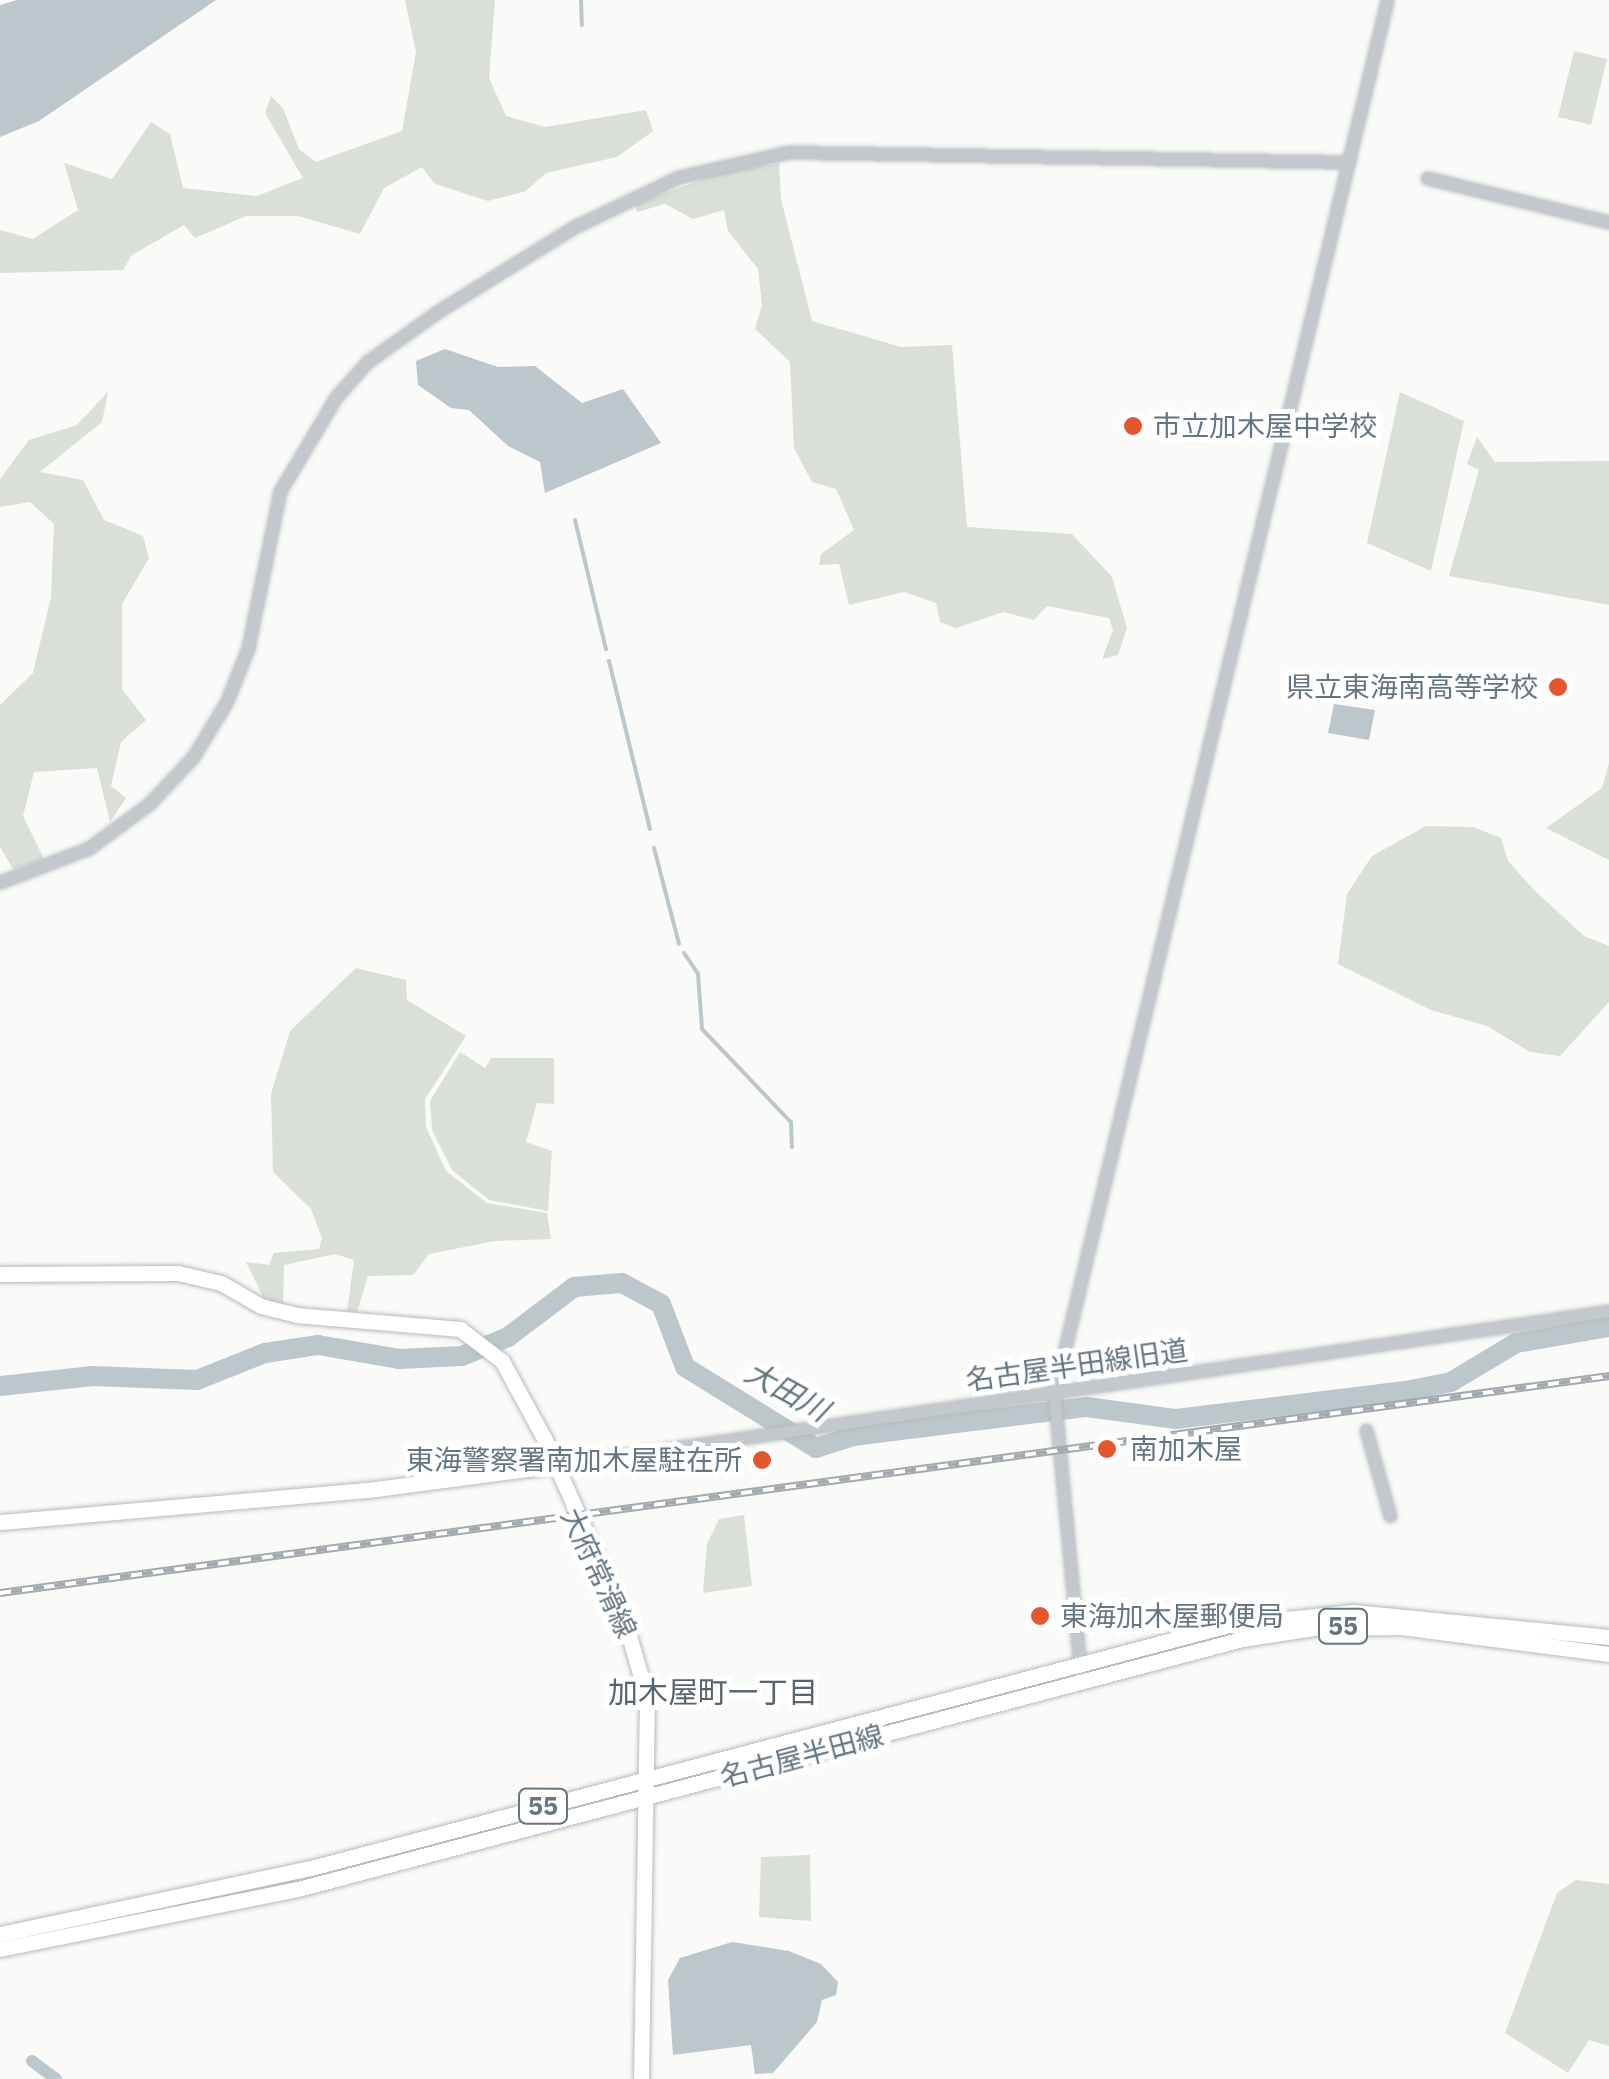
<!DOCTYPE html>
<html>
<head>
<meta charset="utf-8">
<style>
	body { margin:0 }
	#map { position:relative; width:1609px; height:2079px; overflow:hidden; background:#fafaf8; font-family:"IBM Plex Sans","Noto Sans JP",sans-serif }
	div>[style] { position:absolute }
	.green>* { inset:0; background:#dadfd7 }
	.water>* { inset:0; background:#bbc7cb }
	.stream>* { height:4px; margin:-2px; padding:0 2px; transform-origin:2px; border-radius:2px; background:#bbc7cb }
	.canal>* { height:12px; margin:-6px; padding:0 6px; transform-origin:6px; border-radius:6px; background:#bbc7cb }
	.river>* { height:20px; margin:-10px; padding:0 10px; transform-origin:10px; border-radius:10px; background:#bbc7cb }
	.roads { filter:drop-shadow(0 0 2px #b5babe) drop-shadow(0 0 2px #b5babe) }
	.minor>* { height:11px; margin:-5.5px; padding:0 5.5px; transform-origin:5.5px; border-radius:5.5px; background:#c3c8cc }
	.major>* { height:15px; margin:-7.5px; padding:0 7.5px; transform-origin:7.5px; border-radius:7.5px; background:#fff }
	.rail>* { height:8px; margin-top:-4px; transform-origin:0; background:repeating-linear-gradient(90deg,#fff 0 11px,#a2aab0 0 22px); box-sizing:border-box; border-block:2px solid #a2aab0 }
	.dots>* { width:28px; height:28px; translate:-50% -50%; box-sizing:border-box; border:5px solid #fff; border-radius:50% }
	span { translate:-50% -50%; white-space:nowrap; text-align:center; line-height:1.15; -webkit-text-stroke:10px #fff; paint-order:stroke }
	.shield-label span { padding:2px 8px; background:#fff; border:2px solid; border-radius:8px; -webkit-text-stroke-width:0 }
	.shield-label { font-size:25px; color:#657683; font-weight:700 }
	.poi-label { font-size:28px; color:#657683 }
	.left { translate:0 -50%; text-align:left }
	.right { translate:-100% -50%; text-align:right }
	.street-label { font-size:28px; color:#657683 }
	.water-label { font-size:30px; color:#60757c; font-style:italic }
	.neighbourhood-label { font-size:30px; color:#57646e }
</style>
</head>
<body>
<div id="map">
	<div class="green">
		<div style="clip-path:polygon(405px 0,495px 0,489px 78px,506px 116px,545px 127px,646px 110px,653px 131px,617px 157px,546px 173px,526px 191px,488px 201px,435px 184px,422px 167px,384px 188px,360px 234px,298px 216px,246px 216px,195px 238px,184px 225px,132px 255px,123px 270px,0 273px,0 230px,33px 239px,78px 210px,64px 163px,112px 179px,151px 122px,170px 134px,183px 188px,257px 196px,303px 178px,265px 113px,271px 96px,283px 108px,299px 149px,316px 162px,402px 131px,416px 52px)"></div>
		<div style="clip-path:polygon(1574px 51px,1607px 59px,1591px 125px,1558px 117px)"></div>
		<div style="clip-path:polygon(779px 163px,781px 199px,812px 321px,901px 347px,952px 345px,967px 527px,1072px 534px,1112px 577px,1127px 628px,1118px 655px,1102px 659px,1113px 630px,1109px 618px,1047px 606px,1034px 620px,1003px 612px,956px 628px,940px 622px,936px 603px,904px 592px,849px 605px,839px 564px,819px 565px,821px 554px,854px 530px,836px 489px,812px 482px,794px 448px,790px 362px,755px 329px,762px 305px,758px 269px,728px 231px,724px 210px,693px 219px,665px 204px,637px 212px,635px 204px,720px 173px)"></div>
		<div style="clip-path:polygon(108px 392px,102px 422px,40px 472px,83px 480px,104px 520px,143px 536px,149px 558px,122px 604px,122px 689px,146px 720px,121px 742px,111px 786px,126px 798px,110px 822px,97px 768px,34px 772px,23px 816px,44px 859px,13px 869px,0 847px,0 705px,33px 673px,51px 597px,54px 524px,30px 502px,0 507px,0 479px,29px 440px,77px 425px)"></div>
		<div style="clip-path:polygon(1400px 392px,1464px 421px,1431px 571px,1367px 543px)"></div>
		<div style="clip-path:polygon(1477px 437px,1495px 462px,1609px 461px,1609px 605px,1449px 576px,1479px 470px,1467px 464px)"></div>
		<div style="clip-path:polygon(1609px 763px,1609px 860px,1546px 828px,1602px 788px)"></div>
		<div style="clip-path:polygon(1426px 826px,1473px 827px,1501px 838px,1508px 861px,1535px 891px,1584px 936px,1609px 946px,1609px 1002px,1560px 1056px,1530px 1052px,1487px 1026px,1431px 1010px,1338px 964px,1347px 894px,1372px 856px)"></div>
		<div style="clip-path:polygon(356px 968px,406px 980px,407px 1000px,466px 1036px,425px 1099px,426px 1127px,446px 1171px,487px 1203px,547px 1213px,551px 1239px,495px 1241px,429px 1254px,413px 1275px,368px 1276px,357px 1312px,347px 1311px,354px 1260px,335px 1254px,284px 1265px,283px 1307px,265px 1301px,246px 1262px,269px 1265px,274px 1253px,319px 1249px,322px 1238px,311px 1209px,273px 1172px,271px 1094px,290px 1031px)"></div>
		<div style="clip-path:polygon(460px 1052px,485px 1068px,491px 1058px,554px 1058px,554px 1104px,537px 1103px,526px 1142px,552px 1151px,548px 1211px,489px 1200px,452px 1170px,432px 1130px,430px 1101px)"></div>
		<div style="clip-path:polygon(744px 1515px,752px 1586px,703px 1593px,707px 1544px,719px 1519px)"></div>
		<div style="clip-path:polygon(810px 1855px,811px 1921px,759px 1917px,761px 1857px)"></div>
		<div style="clip-path:polygon(1576px 1880px,1609px 1884px,1609px 2046px,1589px 2040px,1568px 2073px,1505px 2033px,1557px 1893px)"></div>
	</div>
	<div class="water">
		<div style="clip-path:polygon(17px 0,216px 0,39px 121px,0 137px,0 5px)"></div>
		<div style="clip-path:polygon(445px 349px,498px 367px,535px 366px,582px 403px,623px 389px,661px 443px,545px 493px,540px 462px,508px 446px,469px 410px,451px 408px,418px 385px,416px 361px)"></div>
		<div style="clip-path:polygon(1334px 704px,1375px 710px,1369px 740px,1328px 733px)"></div>
		<div style="clip-path:polygon(732px 1942px,789px 1951px,821px 1964px,838px 1982px,836px 1995px,822px 2000px,817px 2022px,773px 2073px,755px 2074px,751px 2045px,673px 2055px,668px 1980px,680px 1958px)"></div>
	</div>
	<div class="stream">
		<div style="left:581px;top:0;width:25px;rotate:88deg"></div>
		<div style="left:575px;top:520px;width:133px;rotate:76.5deg"></div>
		<div style="left:609px;top:661px;width:173px;rotate:76.3deg"></div>
		<div style="left:654px;top:848px;width:99px;rotate:75.4deg"></div>
		<div style="left:684px;top:953px;width:25px;rotate:56deg"></div>
		<div style="left:698px;top:974px;width:55px;rotate:85.8deg"></div>
		<div style="left:702px;top:1029px;width:129px;rotate:46.3deg"></div>
		<div style="left:791px;top:1122px;width:25px;rotate:88deg"></div>
	</div>
	<div class="canal">
		<div style="left:32px;top:2061px;width:30px;rotate:37deg"></div>
	</div>
	<div class="river">
		<div style="left:0;top:1386px;width:93px;rotate:-6.2deg"></div>
		<div style="left:92px;top:1376px;width:105px;rotate:2.2deg"></div>
		<div style="left:197px;top:1380px;width:73px;rotate:-21.7deg"></div>
		<div style="left:265px;top:1353px;width:54px;rotate:-8.6deg"></div>
		<div style="left:318px;top:1345px;width:82px;rotate:9.8deg"></div>
		<div style="left:399px;top:1359px;width:63px;rotate:-2.7deg"></div>
		<div style="left:462px;top:1356px;width:50px;rotate:-22.4deg"></div>
		<div style="left:508px;top:1337px;width:83px;rotate:-37.1deg"></div>
		<div style="left:574px;top:1287px;width:48px;rotate:-4.8deg"></div>
		<div style="left:622px;top:1283px;width:44px;rotate:28.3deg"></div>
		<div style="left:661px;top:1304px;width:67px;rotate:69.1deg"></div>
		<div style="left:685px;top:1367px;width:154px;rotate:31.7deg"></div>
		<div style="left:816px;top:1448px;width:39px;rotate:-18deg"></div>
		<div style="left:853px;top:1436px;width:236px;rotate:-7.1deg"></div>
		<div style="left:1087px;top:1407px;width:90px;rotate:7.7deg"></div>
		<div style="left:1176px;top:1419px;width:237px;rotate:-7deg"></div>
		<div style="left:1411px;top:1390px;width:41px;rotate:-11.3deg"></div>
		<div style="left:1451px;top:1382px;width:76px;rotate:-31deg"></div>
		<div style="left:1516px;top:1343px;width:94px;rotate:-9.8deg"></div>
	</div>
	<div class="roads">
		<div class="minor">
			<div style="left:1427px;top:178px;width:187px;rotate:13.6deg"></div>
			<div style="left:0;top:882px;width:95px;rotate:-20.9deg"></div>
			<div style="left:89px;top:848px;width:74px;rotate:-36.3deg"></div>
			<div style="left:149px;top:804px;width:64px;rotate:-46.9deg"></div>
			<div style="left:193px;top:757px;width:63px;rotate:-58.6deg"></div>
			<div style="left:226px;top:703px;width:59px;rotate:-68.2deg"></div>
			<div style="left:248px;top:648px;width:160px;rotate:-78.5deg"></div>
			<div style="left:280px;top:491px;width:109px;rotate:-59.2deg"></div>
			<div style="left:336px;top:397px;width:47px;rotate:-48.5deg"></div>
			<div style="left:367px;top:362px;width:86px;rotate:-35.5deg"></div>
			<div style="left:437px;top:312px;width:161px;rotate:-31.8deg"></div>
			<div style="left:574px;top:227px;width:116px;rotate:-25.5deg"></div>
			<div style="left:679px;top:177px;width:113px;rotate:-12.8deg"></div>
			<div style="left:789px;top:152px;width:560px;rotate:1.02deg"></div>
			<div style="left:1366px;top:1430px;width:89px;rotate:74.4deg"></div>
			<div style="left:551px;top:1466px;width:1069px;rotate:-8.33deg"></div>
			<div style="left:1081px;top:1678px;width:285px;rotate:-95.4deg"></div>
			<div style="left:1054px;top:1394px;width:1433px;rotate:-76.56deg"></div>
		</div>
		<div class="major">
			<div style="left:0;top:1274px;width:178px;rotate:-0.3deg"></div>
			<div style="left:178px;top:1273px;width:44px;rotate:13.1deg"></div>
			<div style="left:221px;top:1283px;width:46px;rotate:29.9deg"></div>
			<div style="left:261px;top:1306px;width:36px;rotate:14deg"></div>
			<div style="left:296px;top:1315px;width:165px;rotate:4.9deg"></div>
			<div style="left:460px;top:1329px;width:53px;rotate:37.3deg"></div>
			<div style="left:502px;top:1361px;width:88px;rotate:61.4deg"></div>
			<div style="left:544px;top:1438px;width:197px;rotate:66deg"></div>
			<div style="left:624px;top:1618px;width:83px;rotate:74deg"></div>
			<div style="left:647px;top:1698px;width:381px;rotate:90.9deg"></div>
			<div style="left:0;top:1522px;width:369px;rotate:-5deg"></div>
			<div style="left:368px;top:1490px;width:185px;rotate:-7.5deg"></div>
			<div style="left:0;top:1934px;width:318px;rotate:-12deg"></div>
			<div style="left:311px;top:1868px;width:950px;rotate:-14.83deg"></div>
			<div style="left:1229px;top:1625px;width:125px;rotate:-6deg"></div>
			<div style="left:1353px;top:1612px;width:257px;rotate:5.6deg"></div>
			<div style="left:0;top:1949px;width:304px;rotate:-11.4deg"></div>
			<div style="left:298px;top:1889px;width:977px;rotate:-14.83deg"></div>
			<div style="left:1242px;top:1639px;width:74px;rotate:-8.6deg"></div>
			<div style="left:1315px;top:1628px;width:86px;rotate:-0.7deg"></div>
			<div style="left:1401px;top:1627px;width:210px;rotate:7.4deg"></div>
		</div>
	</div>
	<div class="rail">
		<div style="left:0;top:1593px;width:1624px;rotate:-7.68deg"></div>
	</div>
	<div class="dots">
		<div style="left:1133px;top:426px;background:#e4572e"></div>
		<div style="left:1558px;top:687px;background:#e4572e"></div>
		<div style="left:1107px;top:1449px;background:#e4572e"></div>
		<div style="left:762px;top:1460px;background:#e4572e"></div>
		<div style="left:1040px;top:1616px;background:#e4572e"></div>
	</div>
	<div class="shield-label">
		<span style="left:1343px;top:1626px">55</span>
		<span style="left:543px;top:1806px">55</span>
	</div>
	<div class="poi-label">
		<span class="left" style="left:1153px;top:426px">市立加木屋中学校</span>
		<span class="right" style="left:1538px;top:687px">県立東海南高等学校</span>
		<span class="left" style="left:1130px;top:1449px">南加木屋</span>
		<span class="right" style="left:742px;top:1460px">東海警察署南加木屋駐在所</span>
		<span class="left" style="left:1060px;top:1616px">東海加木屋郵便局</span>
	</div>
	<div class="street-label">
		<span style="left:1077px;top:1365px;rotate:-8deg">名古屋半田線旧道</span>
		<span style="left:599px;top:1573px;rotate:65deg">大府常滑線</span>
		<span style="left:802px;top:1756px;rotate:-15deg">名古屋半田線</span>
	</div>
	<div class="water-label">
		<span style="left:787px;top:1391px;rotate:29deg">大田川</span>
	</div>
	<div class="neighbourhood-label">
		<span style="left:713px;top:1692px">加木屋町一丁目</span>
	</div>
</div>
</body>
</html>
